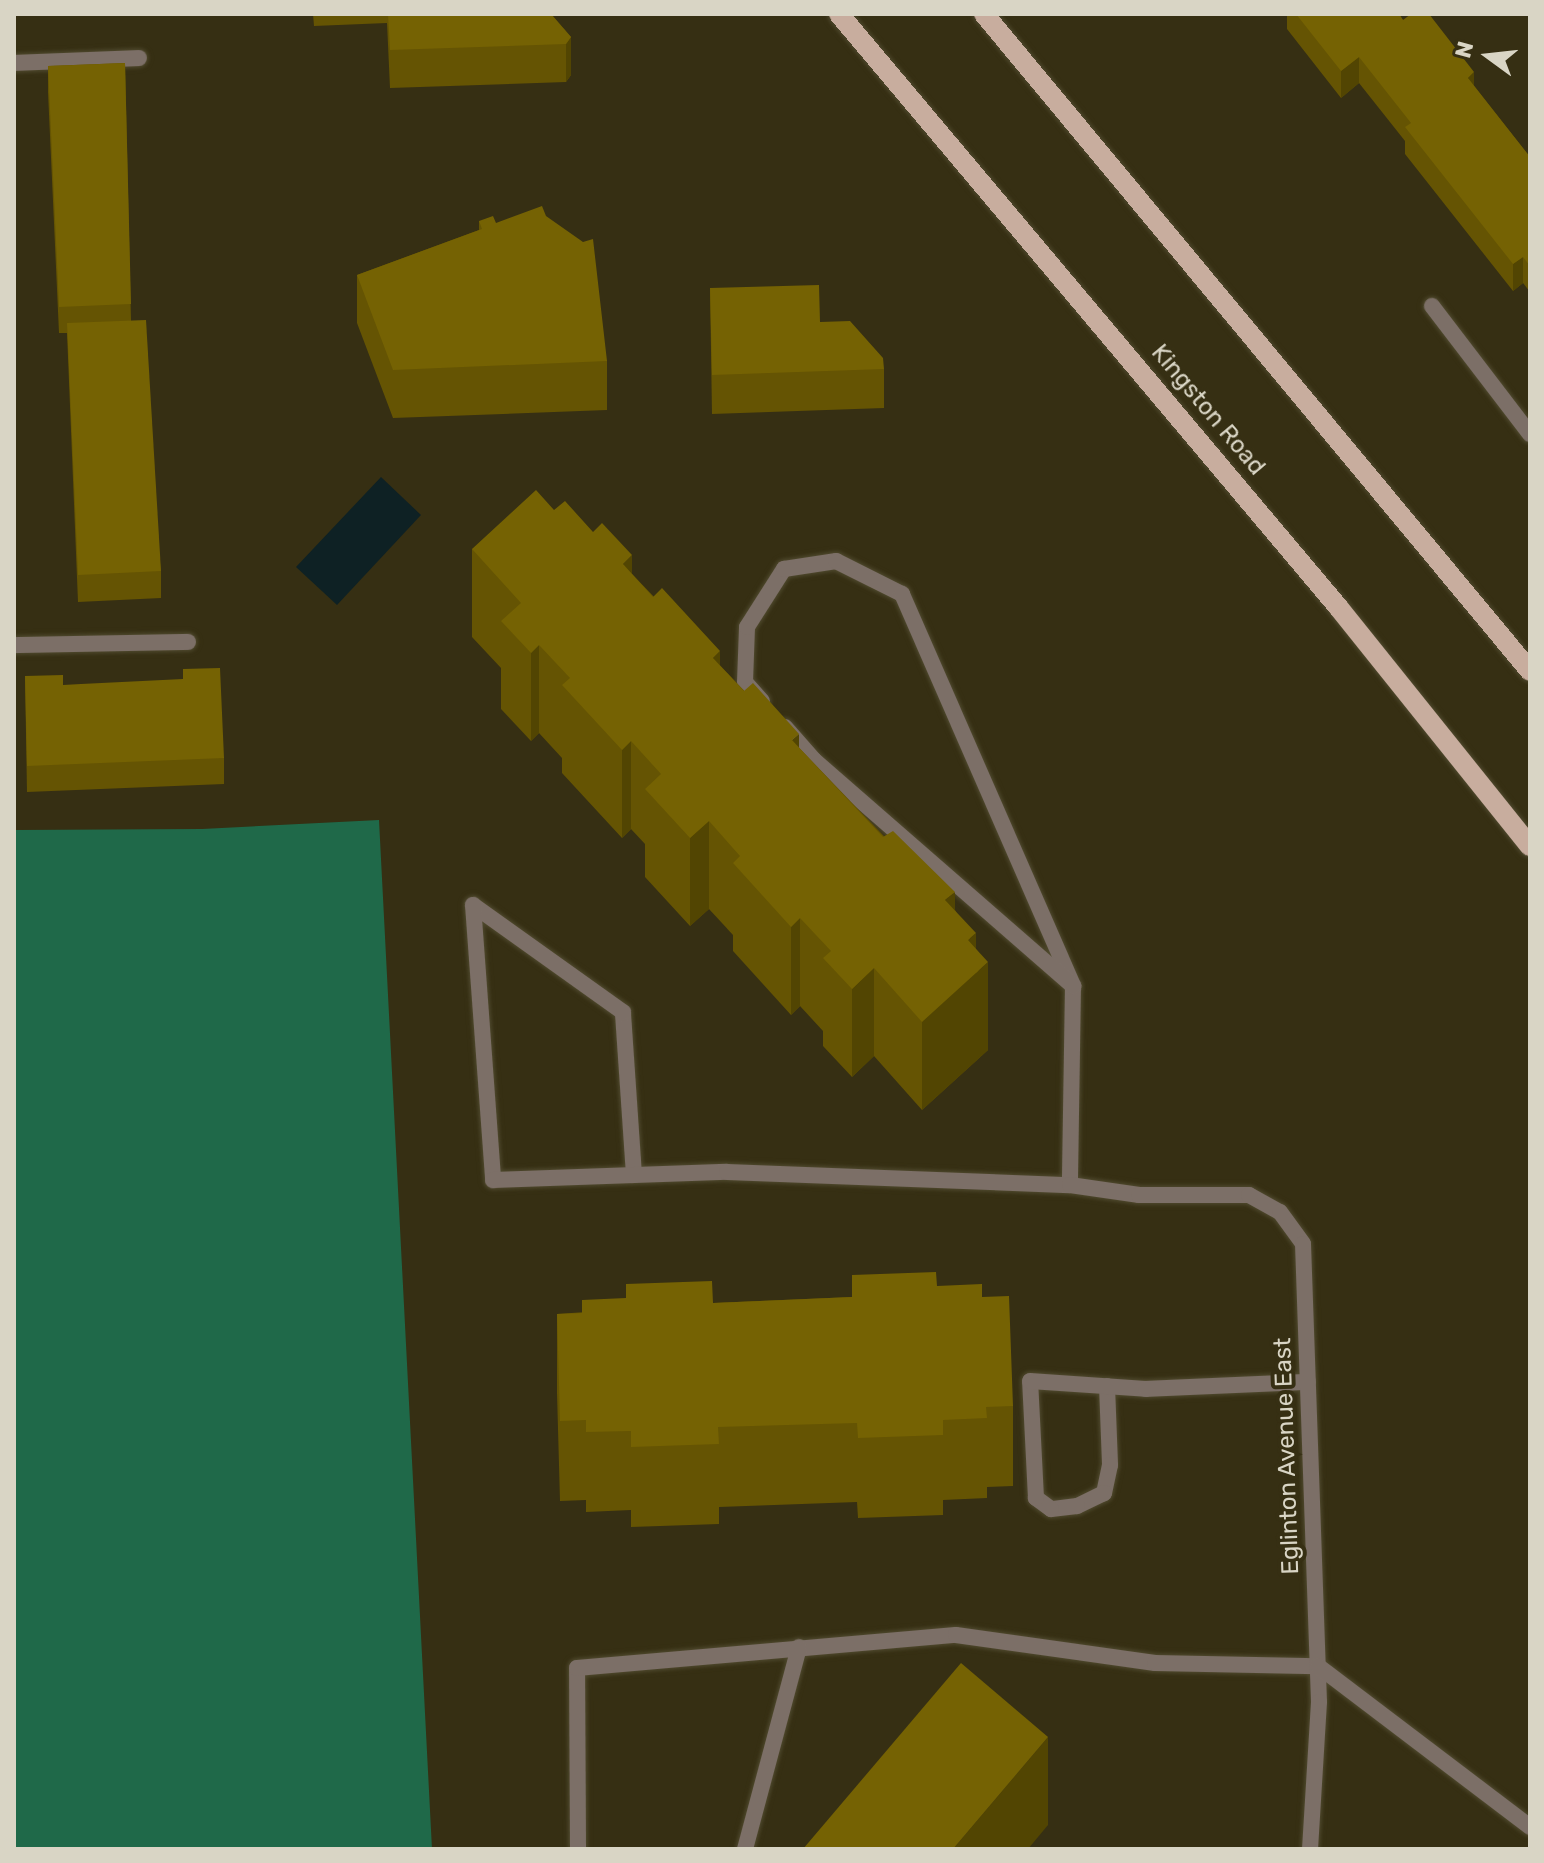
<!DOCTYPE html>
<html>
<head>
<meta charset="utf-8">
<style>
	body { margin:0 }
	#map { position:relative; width:1544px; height:1863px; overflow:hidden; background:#362f13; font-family:Rubik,sans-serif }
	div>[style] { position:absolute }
	.green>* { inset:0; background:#1f6949 }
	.water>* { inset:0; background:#0e2124 }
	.roads { filter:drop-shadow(0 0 2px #504a2f) drop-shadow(0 0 2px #504a2f) }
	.lane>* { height:16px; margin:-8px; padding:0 8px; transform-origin:8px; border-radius:8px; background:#7c6f67 }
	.street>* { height:16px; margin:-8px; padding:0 8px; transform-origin:8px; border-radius:8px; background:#7c6f67 }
	.primary>* { height:20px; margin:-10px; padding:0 10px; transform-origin:10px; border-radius:10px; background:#c8ad9e }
	.wall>* { inset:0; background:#655403 }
	.shaded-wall>* { inset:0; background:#524502 }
	.building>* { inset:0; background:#756203 }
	span { translate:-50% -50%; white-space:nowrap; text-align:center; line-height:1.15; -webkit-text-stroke:8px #362f13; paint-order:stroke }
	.street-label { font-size:24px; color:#d9d5c5 }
	.frame { position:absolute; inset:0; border:16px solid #d9d5c5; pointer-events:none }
	.north { position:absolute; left:1448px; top:16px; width:80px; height:80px; -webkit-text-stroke:6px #362f13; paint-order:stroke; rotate:285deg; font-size:22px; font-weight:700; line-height:32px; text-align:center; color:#d9d5c5 }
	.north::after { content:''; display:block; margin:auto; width:28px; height:36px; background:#d9d5c5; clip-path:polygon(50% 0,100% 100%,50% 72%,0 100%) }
</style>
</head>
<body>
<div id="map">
	<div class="green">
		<div style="clip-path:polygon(379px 820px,432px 1849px,14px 1849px,14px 830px,202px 829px)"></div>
	</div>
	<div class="water">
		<div style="clip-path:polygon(381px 477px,421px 515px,337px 605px,296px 567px)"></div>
	</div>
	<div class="roads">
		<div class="lane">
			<div style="left:14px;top:63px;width:125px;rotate:-2.3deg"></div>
			<div style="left:1432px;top:306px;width:161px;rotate:52.6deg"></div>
			<div style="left:14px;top:645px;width:174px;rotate:-1deg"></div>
			<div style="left:762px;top:701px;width:25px;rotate:-132deg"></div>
			<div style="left:745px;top:682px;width:55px;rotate:-87.9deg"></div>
			<div style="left:747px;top:627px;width:69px;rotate:-57.5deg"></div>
			<div style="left:784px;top:569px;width:53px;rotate:-8.7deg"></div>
			<div style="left:836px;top:561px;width:74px;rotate:26.6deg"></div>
			<div style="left:902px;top:594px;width:428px;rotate:66.4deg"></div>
			<div style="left:1073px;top:986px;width:199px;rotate:90.9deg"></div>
			<div style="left:785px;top:727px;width:44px;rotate:48.7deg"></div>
			<div style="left:814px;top:760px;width:344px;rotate:41.1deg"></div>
			<div style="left:634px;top:1175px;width:163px;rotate:-93.9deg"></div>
			<div style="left:623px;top:1012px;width:184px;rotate:-144.5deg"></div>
			<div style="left:473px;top:905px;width:276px;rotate:85.8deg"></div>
			<div style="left:493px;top:1180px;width:234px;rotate:-2deg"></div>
			<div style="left:727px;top:1172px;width:343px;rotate:2.2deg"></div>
			<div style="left:1070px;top:1185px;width:70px;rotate:8.2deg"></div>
			<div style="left:1139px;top:1195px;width:110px"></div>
			<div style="left:1249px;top:1195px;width:35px;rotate:29deg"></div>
			<div style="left:1280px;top:1212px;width:39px;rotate:54deg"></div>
			<div style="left:1107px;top:1386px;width:79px;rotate:87.8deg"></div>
			<div style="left:1110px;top:1465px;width:29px;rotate:102deg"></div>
			<div style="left:1104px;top:1493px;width:30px;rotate:154deg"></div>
			<div style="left:1077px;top:1506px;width:26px;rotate:173deg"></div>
			<div style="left:1051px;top:1509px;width:19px;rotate:-144deg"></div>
			<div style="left:1036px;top:1498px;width:117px;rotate:-92.9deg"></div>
			<div style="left:1030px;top:1381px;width:116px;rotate:3.9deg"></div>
			<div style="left:1146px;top:1389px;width:162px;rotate:-2.5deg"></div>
			<div style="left:578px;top:1849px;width:181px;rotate:-90.3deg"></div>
			<div style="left:577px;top:1668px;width:380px;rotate:-5deg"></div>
			<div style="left:956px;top:1635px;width:201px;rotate:8deg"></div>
			<div style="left:1155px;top:1663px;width:163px;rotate:1.1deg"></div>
			<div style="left:745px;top:1849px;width:209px;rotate:-75deg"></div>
		</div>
		<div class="street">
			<div style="left:1303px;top:1244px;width:458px;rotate:88deg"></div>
			<div style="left:1319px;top:1702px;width:147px;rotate:93.5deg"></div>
			<div style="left:1318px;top:1666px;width:266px;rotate:37.2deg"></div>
		</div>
		<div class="primary">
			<div style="left:839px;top:14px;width:776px;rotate:49.91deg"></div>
			<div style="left:1339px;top:608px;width:305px;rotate:51.3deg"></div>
			<div style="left:984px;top:14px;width:854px;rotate:50.27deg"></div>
		</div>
	</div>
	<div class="wall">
		<div style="clip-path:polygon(313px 14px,551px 14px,571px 37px,571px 75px,566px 82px,390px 88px,387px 23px,314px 26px)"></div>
		<div style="clip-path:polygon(1287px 14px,1399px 14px,1403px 20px,1474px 86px,1530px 157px,1530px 292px,1523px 283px,1513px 291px,1405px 154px,1405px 141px,1359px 83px,1341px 98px,1287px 29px)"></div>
		<div style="clip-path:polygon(125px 63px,131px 321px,161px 571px,161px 598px,78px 602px,67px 333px,59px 333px,48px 92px,48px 66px)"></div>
		<div style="clip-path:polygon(479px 221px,496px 223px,607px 361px,607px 410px,393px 418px,357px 323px,357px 275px,479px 230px)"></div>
		<div style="clip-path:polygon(710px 288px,820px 322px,884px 369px,884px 408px,712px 414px)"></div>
		<div style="clip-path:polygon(554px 510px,632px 574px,955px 910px,976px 950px,988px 1050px,922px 1110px,874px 1056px,852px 1077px,823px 1046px,823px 1031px,800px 1006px,791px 1015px,733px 951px,733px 935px,709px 909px,690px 926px,645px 877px,645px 844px,631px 829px,622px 838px,562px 773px,562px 758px,539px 733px,531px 741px,501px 709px,501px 668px,472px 637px,472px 549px)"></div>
		<div style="clip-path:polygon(25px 676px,63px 685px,224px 758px,224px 784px,27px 792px)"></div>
		<div style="clip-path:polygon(937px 1286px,982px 1297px,1013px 1406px,1013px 1486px,987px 1487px,987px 1498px,943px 1500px,943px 1515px,858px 1518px,857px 1502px,719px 1507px,719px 1524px,631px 1527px,631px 1510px,586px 1512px,586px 1500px,560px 1501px,557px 1393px,557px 1314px,713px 1303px,852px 1297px)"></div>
	</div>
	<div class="shaded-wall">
		<div style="clip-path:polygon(571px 37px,571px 75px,566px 82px,566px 44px)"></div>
		<div style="clip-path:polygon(1359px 57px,1359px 83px,1341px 98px,1341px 71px)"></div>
		<div style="clip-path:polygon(1474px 72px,1474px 98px,1468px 78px)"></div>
		<div style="clip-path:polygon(1523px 257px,1523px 283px,1513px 291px,1513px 264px)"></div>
		<div style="clip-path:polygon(632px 555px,632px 643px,623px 564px)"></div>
		<div style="clip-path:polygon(539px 645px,539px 733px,531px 741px,531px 653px)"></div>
		<div style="clip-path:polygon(720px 651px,720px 739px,713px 658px)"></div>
		<div style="clip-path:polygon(799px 734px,799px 822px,792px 740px)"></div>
		<div style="clip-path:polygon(631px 741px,631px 829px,622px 838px,622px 750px)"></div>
		<div style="clip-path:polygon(709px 821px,709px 909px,690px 926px,690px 838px)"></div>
		<div style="clip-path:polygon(955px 892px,955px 980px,945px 900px)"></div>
		<div style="clip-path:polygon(800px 918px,800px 1006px,791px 1015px,791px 927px)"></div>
		<div style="clip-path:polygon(976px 933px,976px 973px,988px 962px,988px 1050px,922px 1110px,922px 1022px,968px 940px)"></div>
		<div style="clip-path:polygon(874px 968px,874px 1056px,852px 1077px,852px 989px)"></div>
		<div style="clip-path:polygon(1048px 1737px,1048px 1825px,1028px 1849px,953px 1849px)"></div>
	</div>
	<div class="building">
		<div style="clip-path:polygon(388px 14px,551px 14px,571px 37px,566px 44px,390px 50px)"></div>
		<div style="clip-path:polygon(1296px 14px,1399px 14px,1403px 20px,1411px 14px,1429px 14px,1474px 72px,1468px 78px,1530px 157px,1530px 266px,1523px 257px,1513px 264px,1405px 127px,1411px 123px,1359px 57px,1341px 71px)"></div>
		<div style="clip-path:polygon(125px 63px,131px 304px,59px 307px,48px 66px)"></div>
		<div style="clip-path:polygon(542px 206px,546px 216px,583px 242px,593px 239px,607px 361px,393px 370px,357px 275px,482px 229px,479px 221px,493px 216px,496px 223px)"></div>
		<div style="clip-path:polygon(819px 285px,820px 322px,850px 321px,883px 358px,884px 369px,712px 375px,710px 288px)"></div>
		<div style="clip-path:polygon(146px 320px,161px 571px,78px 575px,67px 323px)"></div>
		<div style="clip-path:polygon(536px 490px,554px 510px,565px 501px,593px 532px,602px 523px,632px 555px,623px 564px,653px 597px,662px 588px,720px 651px,713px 658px,744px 691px,753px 683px,799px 734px,792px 740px,883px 837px,893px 831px,955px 892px,945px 900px,976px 933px,968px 940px,988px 962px,922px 1022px,874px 968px,852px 989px,823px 958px,831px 951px,800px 918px,791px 927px,733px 863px,740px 856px,709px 821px,690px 838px,645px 789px,661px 774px,631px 741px,622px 750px,562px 685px,570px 678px,539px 645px,531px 653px,501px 621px,521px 603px,472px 549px)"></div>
		<div style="clip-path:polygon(220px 668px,224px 758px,27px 766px,25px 676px,63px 675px,63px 685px,81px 684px,183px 679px,183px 669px)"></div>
		<div style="clip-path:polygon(936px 1272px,937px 1286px,982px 1284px,982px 1297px,1009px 1296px,1013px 1406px,986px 1407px,987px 1418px,943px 1420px,943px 1435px,858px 1438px,857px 1423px,718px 1427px,719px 1444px,631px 1447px,631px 1431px,586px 1432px,586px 1420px,560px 1421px,557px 1314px,582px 1313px,582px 1300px,626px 1298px,626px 1284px,712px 1281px,713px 1303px,852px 1297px,852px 1275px)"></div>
		<div style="clip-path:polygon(961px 1663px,1048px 1737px,953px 1849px,803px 1849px)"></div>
	</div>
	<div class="street-label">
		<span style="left:1208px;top:410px;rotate:50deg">Kingston Road</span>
		<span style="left:1287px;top:1456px;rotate:-92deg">Eglinton Avenue East</span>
	</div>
	<div class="frame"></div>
	<div class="north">N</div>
</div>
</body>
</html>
